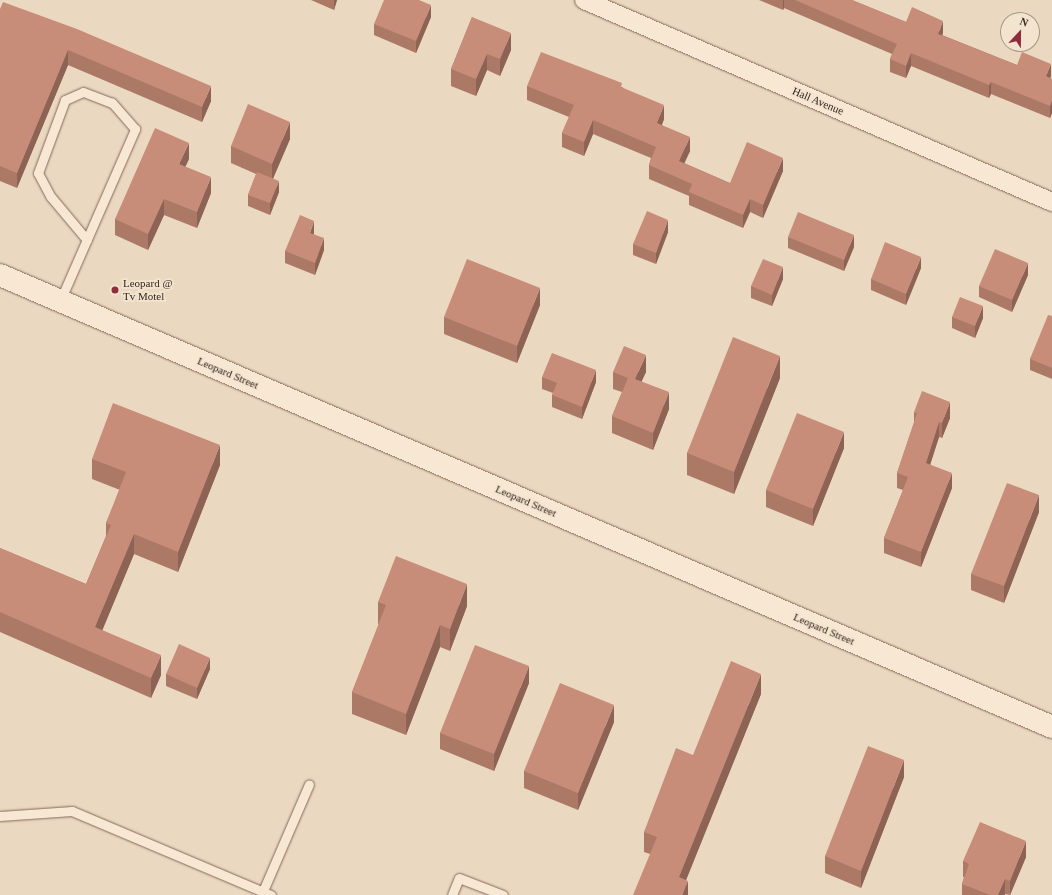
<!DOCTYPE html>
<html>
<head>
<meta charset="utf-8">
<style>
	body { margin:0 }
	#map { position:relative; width:1052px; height:895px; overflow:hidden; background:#ebd8c1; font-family:"Times New Roman",serif }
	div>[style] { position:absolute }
	.roads { filter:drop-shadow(0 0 1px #846959) drop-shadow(0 0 1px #846959) }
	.lane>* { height:9px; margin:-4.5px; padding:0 4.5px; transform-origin:4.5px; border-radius:4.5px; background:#f7e7d3 }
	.street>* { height:18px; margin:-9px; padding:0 9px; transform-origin:9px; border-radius:9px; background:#f7e7d3 }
	.secondary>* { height:22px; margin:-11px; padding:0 11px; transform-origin:11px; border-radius:11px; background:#f7e7d3 }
	.wall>* { inset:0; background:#ac7967 }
	.shaded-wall>* { inset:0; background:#8c6354 }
	.building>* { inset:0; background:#c88d78 }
	.dots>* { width:11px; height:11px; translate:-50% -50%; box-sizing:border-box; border:2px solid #f3e4d0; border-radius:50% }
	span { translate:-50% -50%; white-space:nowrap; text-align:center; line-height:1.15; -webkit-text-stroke:3.5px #f3e4d0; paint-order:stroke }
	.street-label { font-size:11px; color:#34251d }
	.poi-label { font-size:11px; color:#34251d }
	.left { translate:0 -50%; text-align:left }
	.north { position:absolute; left:1000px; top:12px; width:40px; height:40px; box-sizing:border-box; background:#f3e4d0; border:1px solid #a79888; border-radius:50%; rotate:22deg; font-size:11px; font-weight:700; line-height:16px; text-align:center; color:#34251d }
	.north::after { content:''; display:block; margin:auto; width:14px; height:18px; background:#902c3c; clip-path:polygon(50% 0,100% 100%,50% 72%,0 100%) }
</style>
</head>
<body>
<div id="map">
	<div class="roads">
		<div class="lane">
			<div style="left:60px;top:301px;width:188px;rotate:-66.4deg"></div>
			<div style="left:135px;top:129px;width:35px;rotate:-131deg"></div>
			<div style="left:112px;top:103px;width:31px;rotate:-159deg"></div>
			<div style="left:83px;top:92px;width:20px;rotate:156deg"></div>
			<div style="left:65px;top:100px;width:78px;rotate:110.3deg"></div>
			<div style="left:38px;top:173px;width:27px;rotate:62deg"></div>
			<div style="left:51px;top:197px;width:56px;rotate:50.1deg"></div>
			<div style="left:0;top:816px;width:72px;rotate:-4deg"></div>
			<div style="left:72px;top:811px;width:216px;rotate:22.9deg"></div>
			<div style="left:263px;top:891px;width:116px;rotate:-66.7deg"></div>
			<div style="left:452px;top:895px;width:18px;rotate:-68deg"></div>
			<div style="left:459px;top:878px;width:47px;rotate:21.1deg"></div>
		</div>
		<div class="street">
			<div style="left:584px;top:0;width:510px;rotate:23.35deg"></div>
		</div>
		<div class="secondary">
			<div style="left:0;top:275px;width:1145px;rotate:23.25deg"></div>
		</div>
	</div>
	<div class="wall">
		<div style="clip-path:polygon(311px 0,337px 0,334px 10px)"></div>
		<div style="clip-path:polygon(759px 0,852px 0,906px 22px,943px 33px,942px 35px,1017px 65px,1051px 76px,1050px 78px,1052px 79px,1052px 113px,1050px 118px,991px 94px,989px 98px,911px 66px,906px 78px,890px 72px,890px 59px,892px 54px,784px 8px,783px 10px)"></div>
		<div style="clip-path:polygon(0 9px,211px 101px,202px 122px,68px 65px,17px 188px,0 181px)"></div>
		<div style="clip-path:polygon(431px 17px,416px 53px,374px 35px,374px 24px)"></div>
		<div style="clip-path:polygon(472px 17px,511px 50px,500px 76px,487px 70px,476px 96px,451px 86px,451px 69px)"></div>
		<div style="clip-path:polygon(527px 86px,622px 87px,664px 119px,662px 125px,690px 151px,684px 163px,730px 183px,783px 171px,763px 218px,750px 212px,743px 228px,689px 205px,689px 196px,649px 179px,649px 165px,651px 158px,593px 134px,584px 156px,562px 147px,562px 133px,569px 117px,527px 100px)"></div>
		<div style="clip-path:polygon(290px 139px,273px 178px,279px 192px,270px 215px,248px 206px,248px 195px,256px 174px,231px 163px,231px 146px)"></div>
		<div style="clip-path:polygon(189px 159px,185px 167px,211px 193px,197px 228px,164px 215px,148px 250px,115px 235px,115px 219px)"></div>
		<div style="clip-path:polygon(314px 232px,314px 234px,324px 250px,315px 275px,285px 263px,285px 251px)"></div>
		<div style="clip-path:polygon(668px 232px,656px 264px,633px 255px,633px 244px)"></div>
		<div style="clip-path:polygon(788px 237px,854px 247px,844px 271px,788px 248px)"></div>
		<div style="clip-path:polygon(921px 268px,906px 305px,871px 290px,871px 279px)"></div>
		<div style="clip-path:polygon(1028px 275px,1012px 312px,979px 297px,979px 286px)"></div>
		<div style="clip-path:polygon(783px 279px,772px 306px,751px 298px,751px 286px)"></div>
		<div style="clip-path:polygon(540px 305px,517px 363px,444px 334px,444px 317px)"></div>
		<div style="clip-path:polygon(1052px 316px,1052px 379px,1030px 370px,1030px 359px)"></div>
		<div style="clip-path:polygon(952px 317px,983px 318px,975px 338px,952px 328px)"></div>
		<div style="clip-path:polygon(613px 372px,646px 372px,641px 381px,669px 409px,653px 450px,612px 433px,612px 416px,622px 392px,613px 389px)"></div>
		<div style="clip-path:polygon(542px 377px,596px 382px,582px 419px,552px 407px,552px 395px,553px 393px,542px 389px)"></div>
		<div style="clip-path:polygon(780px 378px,734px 494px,687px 475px,687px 453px)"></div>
		<div style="clip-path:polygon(914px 412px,950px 418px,942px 438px,939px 437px,930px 464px,952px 488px,921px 567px,884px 553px,884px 538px,903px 490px,897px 488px,897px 473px,914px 423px)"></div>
		<div style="clip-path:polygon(844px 448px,813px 526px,766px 507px,766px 490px)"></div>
		<div style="clip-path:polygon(92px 459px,220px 465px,178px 572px,134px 554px,102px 630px,161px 675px,151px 698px,0 632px,0 548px,86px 584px,106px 536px,106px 523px,120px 490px,92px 479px)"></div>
		<div style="clip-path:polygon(1039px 512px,1004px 603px,971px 590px,971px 574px)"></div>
		<div style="clip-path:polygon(378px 602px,467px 606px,450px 651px,440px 647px,406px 735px,352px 714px,352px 692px,379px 624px,378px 624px)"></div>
		<div style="clip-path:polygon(210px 669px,197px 699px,166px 686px,166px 674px)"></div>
		<div style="clip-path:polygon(529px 683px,494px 771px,440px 749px,440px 733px)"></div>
		<div style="clip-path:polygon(761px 694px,686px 880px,688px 895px,650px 854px,644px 852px,644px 832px,693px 755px)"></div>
		<div style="clip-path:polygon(614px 722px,578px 810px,524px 788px,524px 771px)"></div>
		<div style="clip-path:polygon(904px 777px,861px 888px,825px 873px,825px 856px)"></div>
		<div style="clip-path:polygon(1026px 857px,1010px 895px,1005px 894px,1005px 895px,962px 895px,962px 884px,964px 877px,963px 877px,963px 861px)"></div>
	</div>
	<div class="shaded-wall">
		<div style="clip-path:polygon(334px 0,337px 0,334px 10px)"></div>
		<div style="clip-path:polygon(783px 0,784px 0,784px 8px,783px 10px)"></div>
		<div style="clip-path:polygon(431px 5px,431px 17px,416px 53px,416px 41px)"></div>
		<div style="clip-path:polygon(943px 21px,943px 33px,938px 46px,938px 34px)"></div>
		<div style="clip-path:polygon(511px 33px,511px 50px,500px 76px,500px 59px)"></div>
		<div style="clip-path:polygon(68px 50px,68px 65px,17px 188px,17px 173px)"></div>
		<div style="clip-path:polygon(911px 53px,911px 66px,906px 78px,906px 66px)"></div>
		<div style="clip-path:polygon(487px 54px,487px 70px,476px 96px,476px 79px)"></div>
		<div style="clip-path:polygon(1051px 64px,1051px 76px,1046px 88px,1046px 76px)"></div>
		<div style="clip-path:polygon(991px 82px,991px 94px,989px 98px,989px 85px)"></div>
		<div style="clip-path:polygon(211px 86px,211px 101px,202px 122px,202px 107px)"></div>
		<div style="clip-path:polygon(1052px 100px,1052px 113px,1050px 118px,1050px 106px)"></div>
		<div style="clip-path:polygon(664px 105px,664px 119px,657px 137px,657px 123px)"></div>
		<div style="clip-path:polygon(593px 120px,593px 134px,584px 156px,584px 142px)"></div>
		<div style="clip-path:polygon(290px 122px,290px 139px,272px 181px,272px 164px)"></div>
		<div style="clip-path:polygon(690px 137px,690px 151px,679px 175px,679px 161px)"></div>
		<div style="clip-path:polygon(189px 143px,189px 159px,179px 180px,179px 164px)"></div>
		<div style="clip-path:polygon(783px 158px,783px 171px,763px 218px,763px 205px)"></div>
		<div style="clip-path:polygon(211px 177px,211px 193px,197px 228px,197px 212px)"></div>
		<div style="clip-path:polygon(279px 181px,279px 192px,270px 215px,270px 203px)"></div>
		<div style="clip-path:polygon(164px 199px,164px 215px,148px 250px,148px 234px)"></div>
		<div style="clip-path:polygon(750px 199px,750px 212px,743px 228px,743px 215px)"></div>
		<div style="clip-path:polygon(668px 220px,668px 232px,656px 264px,656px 253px)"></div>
		<div style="clip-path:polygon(314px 221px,314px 232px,310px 244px,310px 233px)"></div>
		<div style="clip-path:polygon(854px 235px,854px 247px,844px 271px,844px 260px)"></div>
		<div style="clip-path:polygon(324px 238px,324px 250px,315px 275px,315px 263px)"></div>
		<div style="clip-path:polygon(921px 257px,921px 268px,906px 305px,906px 294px)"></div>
		<div style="clip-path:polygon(1028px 263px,1028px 275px,1012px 312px,1012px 300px)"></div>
		<div style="clip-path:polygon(783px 267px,783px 279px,772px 306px,772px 295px)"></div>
		<div style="clip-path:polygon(540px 288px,540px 305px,517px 363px,517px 346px)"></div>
		<div style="clip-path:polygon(983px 306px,983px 318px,975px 338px,975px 326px)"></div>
		<div style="clip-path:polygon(646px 355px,646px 372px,635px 396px,635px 379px)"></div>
		<div style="clip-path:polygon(780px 356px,780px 378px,734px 494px,734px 472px)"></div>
		<div style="clip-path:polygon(596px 370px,596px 382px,582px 419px,582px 407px)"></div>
		<div style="clip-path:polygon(669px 392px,669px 409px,653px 450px,653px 433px)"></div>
		<div style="clip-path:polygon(950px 402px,950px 418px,942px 438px,942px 423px)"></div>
		<div style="clip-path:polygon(939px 422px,939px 437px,926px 478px,926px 463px)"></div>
		<div style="clip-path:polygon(844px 432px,844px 448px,813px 526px,813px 509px)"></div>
		<div style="clip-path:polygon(220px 445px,220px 465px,178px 572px,178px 552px)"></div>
		<div style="clip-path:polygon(952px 473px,952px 488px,921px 567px,921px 552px)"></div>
		<div style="clip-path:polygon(1039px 495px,1039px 512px,1004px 603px,1004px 586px)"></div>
		<div style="clip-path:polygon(134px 534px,134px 554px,95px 648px,95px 627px)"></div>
		<div style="clip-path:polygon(467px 584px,467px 606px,450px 651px,450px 629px)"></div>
		<div style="clip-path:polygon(440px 625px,440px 647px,406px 735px,406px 714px)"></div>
		<div style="clip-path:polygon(161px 655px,161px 675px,151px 698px,151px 678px)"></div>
		<div style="clip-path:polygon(210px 658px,210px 669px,197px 699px,197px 688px)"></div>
		<div style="clip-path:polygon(529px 666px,529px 683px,494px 771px,494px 754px)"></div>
		<div style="clip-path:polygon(761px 674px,761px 694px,680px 895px,679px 877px)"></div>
		<div style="clip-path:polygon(614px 705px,614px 722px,578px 810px,578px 793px)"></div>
		<div style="clip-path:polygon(904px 760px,904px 777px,861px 888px,861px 871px)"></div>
		<div style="clip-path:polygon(1026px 841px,1026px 857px,1010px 895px,1010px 881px)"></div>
		<div style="clip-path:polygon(1005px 879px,1005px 895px,998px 895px)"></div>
		<div style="clip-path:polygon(688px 881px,688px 895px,682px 895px)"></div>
	</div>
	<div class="building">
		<div style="clip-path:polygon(384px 0,419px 0,431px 5px,416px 41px,374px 24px)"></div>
		<div style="clip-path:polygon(795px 0,852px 0,906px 22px,912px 7px,943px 21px,938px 34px,1017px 65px,1022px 52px,1051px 64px,1046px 76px,1052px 79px,1052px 100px,1050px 106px,991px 82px,989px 85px,911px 53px,906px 66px,890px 59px,897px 44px)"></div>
		<div style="clip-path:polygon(3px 2px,77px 29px,211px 86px,202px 107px,68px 50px,17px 173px,0 166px,0 9px)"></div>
		<div style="clip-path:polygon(472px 17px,511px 33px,500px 59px,487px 54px,476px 79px,451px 69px)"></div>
		<div style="clip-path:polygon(541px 52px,622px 83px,621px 87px,664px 105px,657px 123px,690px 137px,679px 161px,727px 182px,730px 183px,747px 142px,783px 158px,763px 205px,750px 199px,743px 215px,689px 192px,692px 184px,649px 165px,656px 147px,593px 120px,584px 142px,562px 133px,574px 105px,527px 86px)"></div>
		<div style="clip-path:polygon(248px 104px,290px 122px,272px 164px,231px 146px)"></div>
		<div style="clip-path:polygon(155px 128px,189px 143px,179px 164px,211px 177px,197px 212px,164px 199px,148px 234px,115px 219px)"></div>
		<div style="clip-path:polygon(257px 172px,279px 181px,270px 203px,248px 195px)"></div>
		<div style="clip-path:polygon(647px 211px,668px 220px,656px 253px,633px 244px)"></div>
		<div style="clip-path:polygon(798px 212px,854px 235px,844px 260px,788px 237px)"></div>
		<div style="clip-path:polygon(300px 215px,314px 221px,310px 233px,324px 238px,315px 263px,285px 251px)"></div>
		<div style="clip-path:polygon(885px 242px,921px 257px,906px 294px,871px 279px)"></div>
		<div style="clip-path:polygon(995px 249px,1028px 263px,1012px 300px,979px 286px)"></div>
		<div style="clip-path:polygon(467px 259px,540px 288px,517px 346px,444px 317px)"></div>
		<div style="clip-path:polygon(763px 259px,783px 267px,772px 295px,751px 286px)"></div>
		<div style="clip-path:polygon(960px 297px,983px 306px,975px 326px,952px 317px)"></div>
		<div style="clip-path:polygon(1048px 315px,1052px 316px,1052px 368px,1030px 359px)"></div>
		<div style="clip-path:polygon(733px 337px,780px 356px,734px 472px,687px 453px)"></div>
		<div style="clip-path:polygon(624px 346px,646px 355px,635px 379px,669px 392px,653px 433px,612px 416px,628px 378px,613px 372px)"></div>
		<div style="clip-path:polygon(552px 353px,596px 370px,582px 407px,552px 395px,557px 383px,542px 377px)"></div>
		<div style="clip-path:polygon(922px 391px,950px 402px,942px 423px,939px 422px,926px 463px,952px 473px,921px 552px,884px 538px,908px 477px,897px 473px,917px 413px,914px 412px)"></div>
		<div style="clip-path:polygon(113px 403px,220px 445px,178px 552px,134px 534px,95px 627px,161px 655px,151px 678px,0 612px,0 548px,86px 584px,111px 525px,106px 523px,126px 472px,92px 459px)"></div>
		<div style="clip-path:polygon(797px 413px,844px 432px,813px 509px,766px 490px)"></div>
		<div style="clip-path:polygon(1007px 483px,1039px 495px,1004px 586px,971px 574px)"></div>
		<div style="clip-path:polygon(396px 556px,467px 584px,450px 629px,440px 625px,406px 714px,352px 692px,386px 605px,378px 602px)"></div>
		<div style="clip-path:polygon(179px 644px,210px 658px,197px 688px,166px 674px)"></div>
		<div style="clip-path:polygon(475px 645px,529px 666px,494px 754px,440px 733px)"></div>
		<div style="clip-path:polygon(731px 661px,761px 674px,679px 877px,688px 881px,682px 895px,633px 895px,657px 837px,644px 832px,676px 748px,693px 755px)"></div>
		<div style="clip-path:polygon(560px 683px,614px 705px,578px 793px,524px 771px)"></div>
		<div style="clip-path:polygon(868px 746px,904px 760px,861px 871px,825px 856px)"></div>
		<div style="clip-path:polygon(980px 822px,1026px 841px,1010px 881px,1005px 879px,998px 895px,990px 895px,962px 884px,969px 864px,963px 861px)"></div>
	</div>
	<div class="dots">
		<div style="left:115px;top:290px;background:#902c3c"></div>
	</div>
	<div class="street-label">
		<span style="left:818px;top:101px;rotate:23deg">Hall Avenue</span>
		<span style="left:228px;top:373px;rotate:23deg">Leopard Street</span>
		<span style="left:526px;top:501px;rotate:23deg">Leopard Street</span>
		<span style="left:824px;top:629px;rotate:23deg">Leopard Street</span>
	</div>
	<div class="poi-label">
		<span class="left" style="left:123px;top:290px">Leopard @<br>Tv Motel</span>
	</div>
	<div class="north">N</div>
</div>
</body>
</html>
